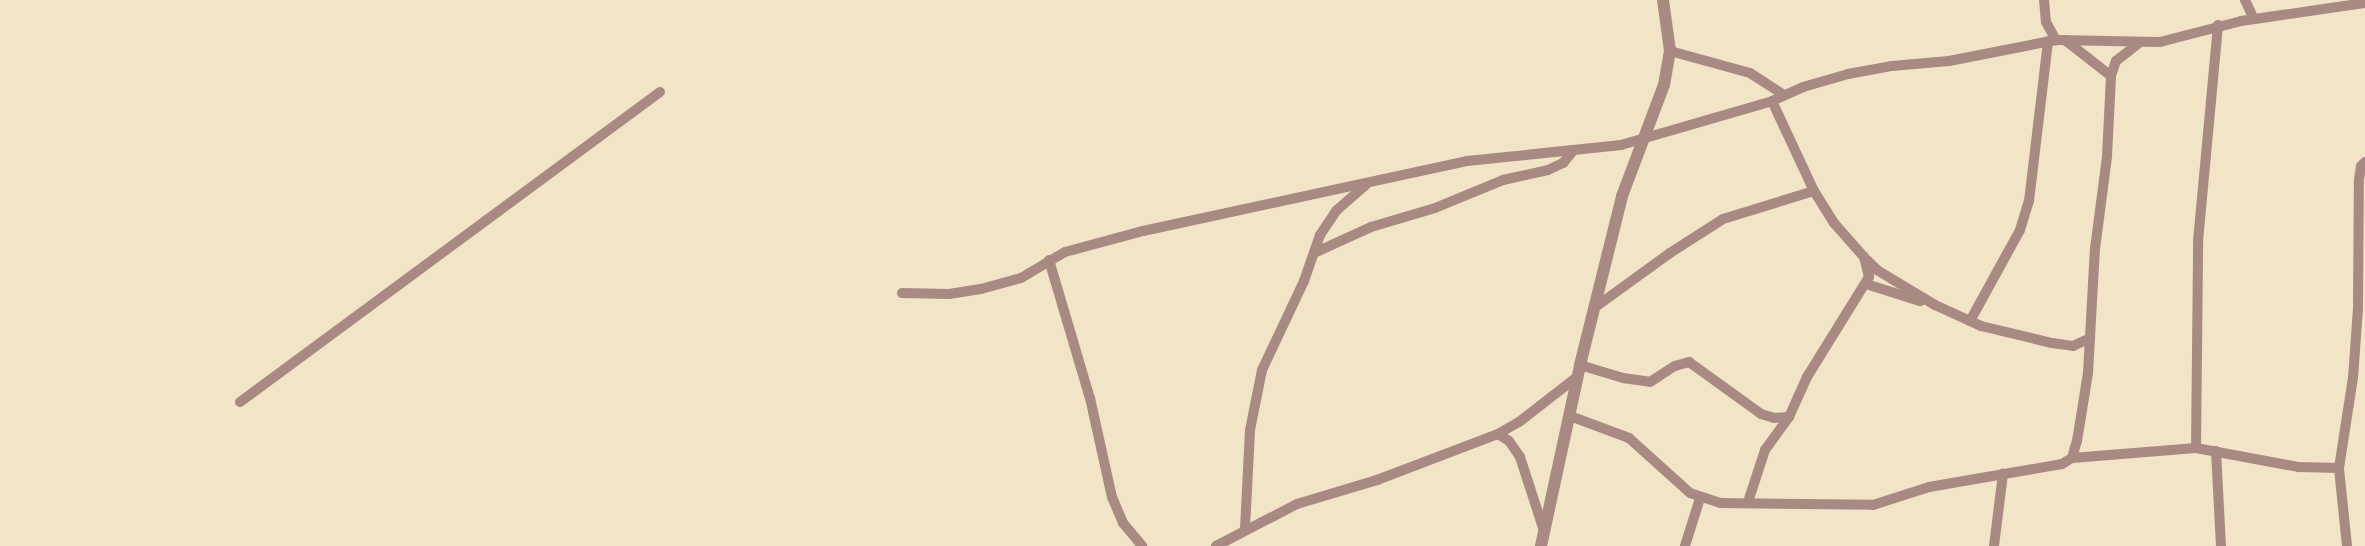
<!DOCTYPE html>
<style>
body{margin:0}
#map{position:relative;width:2365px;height:546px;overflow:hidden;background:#f1e4c7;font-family:Lato,sans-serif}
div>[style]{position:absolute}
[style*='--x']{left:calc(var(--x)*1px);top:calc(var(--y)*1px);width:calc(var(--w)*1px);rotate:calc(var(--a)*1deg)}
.minor>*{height:10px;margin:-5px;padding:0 5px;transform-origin:5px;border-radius:5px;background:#a98a82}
.tertiary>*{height:12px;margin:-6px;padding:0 6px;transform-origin:6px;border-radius:6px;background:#a98a82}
span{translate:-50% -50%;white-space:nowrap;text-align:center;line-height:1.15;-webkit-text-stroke:5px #fff;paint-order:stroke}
</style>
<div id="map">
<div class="minor">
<div style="--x:2044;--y:0;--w:22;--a:85"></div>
<div style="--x:2046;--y:22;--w:21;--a:61"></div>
<div style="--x:2245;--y:0;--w:21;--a:65"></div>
<div style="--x:2065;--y:40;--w:58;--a:38"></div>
<div style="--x:1670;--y:51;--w:83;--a:15.4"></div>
<div style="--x:1750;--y:73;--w:40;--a:32.9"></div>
<div style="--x:1314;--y:253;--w:63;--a:-24.5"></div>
<div style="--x:1371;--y:227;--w:67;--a:-16.5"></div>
<div style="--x:1435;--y:208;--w:74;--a:-22.4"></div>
<div style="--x:1503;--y:180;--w:46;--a:-12.5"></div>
<div style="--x:1548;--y:170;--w:17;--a:-25"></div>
<div style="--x:1563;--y:163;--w:16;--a:-50"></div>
<div style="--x:1049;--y:260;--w:144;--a:73.5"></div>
<div style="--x:1090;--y:398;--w:101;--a:77.5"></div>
<div style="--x:1112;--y:497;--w:28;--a:67"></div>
<div style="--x:1123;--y:523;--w:30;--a:50"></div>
<div style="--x:1867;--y:260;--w:14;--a:45"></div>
<div style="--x:1877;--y:270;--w:68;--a:31.1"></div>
<div style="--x:1935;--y:305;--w:51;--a:24.5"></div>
<div style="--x:1981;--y:326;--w:73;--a:13.5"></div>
<div style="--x:2052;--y:343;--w:21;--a:8"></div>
<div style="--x:2073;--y:346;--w:19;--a:-25"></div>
<div style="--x:1866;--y:284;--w:57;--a:17.5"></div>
<div style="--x:902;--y:293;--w:47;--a:1.2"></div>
<div style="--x:949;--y:294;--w:32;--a:-9"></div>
<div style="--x:981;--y:289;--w:41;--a:-15.4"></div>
<div style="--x:1021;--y:278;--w:51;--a:-30.6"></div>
<div style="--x:1065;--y:252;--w:81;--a:-15.1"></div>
<div style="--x:1143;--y:231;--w:331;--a:-12.2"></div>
<div style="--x:1467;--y:161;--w:155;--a:-5.9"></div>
<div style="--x:1621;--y:145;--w:157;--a:-16.2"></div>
<div style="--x:1772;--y:101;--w:34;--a:-24"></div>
<div style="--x:1803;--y:87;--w:47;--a:-16.1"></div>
<div style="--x:1848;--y:74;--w:45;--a:-10.3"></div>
<div style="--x:1892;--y:66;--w:57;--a:-5"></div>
<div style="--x:1949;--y:61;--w:109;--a:-11.1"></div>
<div style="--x:2056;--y:40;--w:104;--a:1.1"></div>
<div style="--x:2160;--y:42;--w:84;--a:-14.5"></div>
<div style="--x:2241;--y:21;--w:125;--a:-8.3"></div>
<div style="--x:1594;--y:308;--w:94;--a:-35.9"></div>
<div style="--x:1670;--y:253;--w:63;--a:-32.7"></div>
<div style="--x:1723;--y:219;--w:95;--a:-17.1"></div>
<div style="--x:1970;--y:321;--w:104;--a:-61.2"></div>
<div style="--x:2020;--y:230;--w:30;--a:-73"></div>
<div style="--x:2029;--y:201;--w:161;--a:-83.2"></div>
<div style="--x:1580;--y:365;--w:45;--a:16.8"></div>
<div style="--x:1623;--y:378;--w:27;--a:8"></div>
<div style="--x:1650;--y:382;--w:30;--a:-33"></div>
<div style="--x:1675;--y:366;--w:15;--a:-16"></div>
<div style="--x:1689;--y:362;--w:89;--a:35.8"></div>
<div style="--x:1761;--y:414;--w:14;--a:17"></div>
<div style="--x:1774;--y:418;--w:15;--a:-4"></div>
<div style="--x:240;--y:402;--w:522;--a:-36.43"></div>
<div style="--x:1570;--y:416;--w:63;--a:20.4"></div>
<div style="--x:1629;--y:438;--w:82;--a:42"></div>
<div style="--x:1690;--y:493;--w:32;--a:18"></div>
<div style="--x:1720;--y:503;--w:153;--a:0.7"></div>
<div style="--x:1873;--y:505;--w:59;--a:-17.8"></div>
<div style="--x:1929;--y:487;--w:135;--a:-9.8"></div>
<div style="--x:2062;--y:464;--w:12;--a:-31"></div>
<div style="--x:2072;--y:458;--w:18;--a:-74"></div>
<div style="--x:2077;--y:441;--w:69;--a:-80.8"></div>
<div style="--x:2088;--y:373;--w:124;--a:-86.8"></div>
<div style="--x:2095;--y:249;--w:94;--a:-82.6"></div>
<div style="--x:2107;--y:156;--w:80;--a:-87.1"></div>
<div style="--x:2111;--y:76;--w:16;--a:-72"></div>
<div style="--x:2116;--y:61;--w:29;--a:-38"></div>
<div style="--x:1498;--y:434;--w:13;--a:32"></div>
<div style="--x:1509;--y:441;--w:19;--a:55"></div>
<div style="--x:1520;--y:457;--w:78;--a:72"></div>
<div style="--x:2196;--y:448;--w:207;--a:-89.4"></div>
<div style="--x:2198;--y:241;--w:217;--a:-84.7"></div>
<div style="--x:2216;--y:451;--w:95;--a:87"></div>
<div style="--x:2072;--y:458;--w:124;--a:-4.6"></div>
<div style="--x:2196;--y:448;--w:105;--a:10.5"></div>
<div style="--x:2299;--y:467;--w:40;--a:1.4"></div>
<div style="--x:1748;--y:502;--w:55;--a:-71.9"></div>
<div style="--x:1765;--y:450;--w:41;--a:-54"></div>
<div style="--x:1789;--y:417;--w:44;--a:-65.8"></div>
<div style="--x:1807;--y:377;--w:118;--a:-58.2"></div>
<div style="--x:1869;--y:277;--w:21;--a:-104"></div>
<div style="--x:1864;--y:257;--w:45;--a:-131.4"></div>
<div style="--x:1834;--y:223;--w:38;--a:-122"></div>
<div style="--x:1814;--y:191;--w:99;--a:-115"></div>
<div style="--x:1245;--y:529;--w:99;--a:-87.1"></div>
<div style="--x:1250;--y:430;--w:61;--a:-78.7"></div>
<div style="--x:1262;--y:370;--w:98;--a:-64.7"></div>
<div style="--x:1304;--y:281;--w:49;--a:-70.8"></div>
<div style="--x:1320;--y:235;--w:30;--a:-56"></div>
<div style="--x:1337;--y:210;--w:38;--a:-41"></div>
<div style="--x:1216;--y:546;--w:91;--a:-27.4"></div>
<div style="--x:1297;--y:504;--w:84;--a:-16.7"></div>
<div style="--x:1377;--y:480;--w:129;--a:-20.8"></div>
<div style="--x:1498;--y:434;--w:24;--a:-30"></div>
<div style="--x:1519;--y:422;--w:73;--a:-37.8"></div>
<div style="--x:1685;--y:546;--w:50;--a:-72.6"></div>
<div style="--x:1994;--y:546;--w:73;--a:-82.9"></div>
<div style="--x:2347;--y:546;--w:78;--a:-95.9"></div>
<div style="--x:2339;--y:468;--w:91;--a:-81.2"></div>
<div style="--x:2353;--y:378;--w:69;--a:-85.9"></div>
<div style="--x:2358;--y:309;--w:129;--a:-89.6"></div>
<div style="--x:2359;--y:180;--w:14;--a:-82"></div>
<div style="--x:2361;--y:166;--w:6;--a:-45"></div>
</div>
<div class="tertiary">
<div style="--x:1541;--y:546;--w:185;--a:-77.8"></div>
<div style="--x:1580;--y:365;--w:174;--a:-76"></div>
<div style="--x:1622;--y:196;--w:119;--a:-69.3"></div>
<div style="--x:1664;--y:85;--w:35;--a:-80"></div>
<div style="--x:1670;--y:51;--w:51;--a:-97.8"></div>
</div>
</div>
